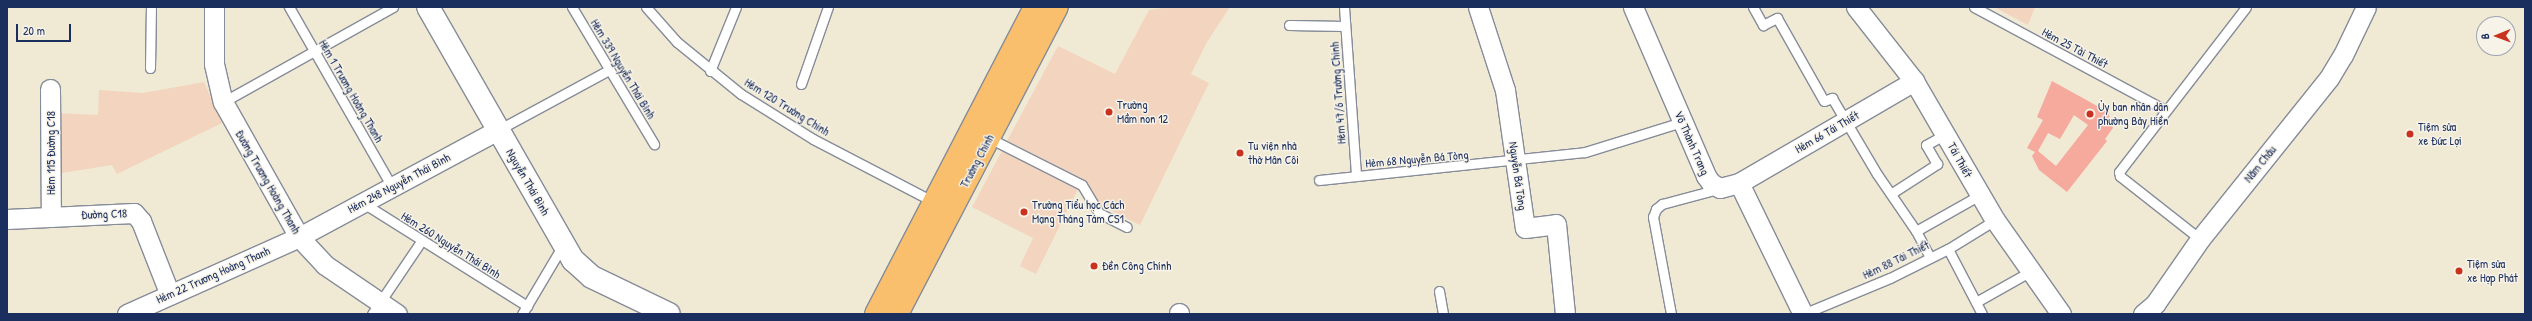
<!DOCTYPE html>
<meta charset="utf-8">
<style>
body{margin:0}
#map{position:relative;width:2532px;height:321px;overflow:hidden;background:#f0ead4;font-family:"Patrick Hand",sans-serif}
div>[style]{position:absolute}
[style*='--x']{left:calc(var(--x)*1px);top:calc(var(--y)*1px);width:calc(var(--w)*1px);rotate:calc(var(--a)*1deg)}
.built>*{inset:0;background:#f3d4bf}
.building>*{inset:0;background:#f6a99d}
.roads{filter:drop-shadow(1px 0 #868c99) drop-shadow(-1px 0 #868c99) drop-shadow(0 1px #868c99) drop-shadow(0 -1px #868c99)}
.service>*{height:9px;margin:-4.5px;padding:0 4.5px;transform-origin:4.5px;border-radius:4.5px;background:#fff}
.minor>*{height:19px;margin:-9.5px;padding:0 9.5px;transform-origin:9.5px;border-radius:9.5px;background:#fff}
.tertiary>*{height:22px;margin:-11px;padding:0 11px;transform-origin:11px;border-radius:11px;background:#fff}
.primary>*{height:22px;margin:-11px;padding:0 11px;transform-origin:11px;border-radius:11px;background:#f9bf6d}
.dots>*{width:11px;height:11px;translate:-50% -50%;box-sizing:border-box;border:2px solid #f7f3e8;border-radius:50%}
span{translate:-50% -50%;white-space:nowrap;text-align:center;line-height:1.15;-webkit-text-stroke:3px #f7f3e8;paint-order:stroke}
.street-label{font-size:12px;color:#1b2f5e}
.poi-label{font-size:12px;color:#1b2f5e}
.left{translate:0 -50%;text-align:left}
.frame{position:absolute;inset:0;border:8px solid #1b2f5e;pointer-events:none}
.north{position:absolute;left:2476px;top:16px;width:40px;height:40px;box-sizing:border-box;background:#f7f3e8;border:1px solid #9fa5b1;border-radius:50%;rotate:269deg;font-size:11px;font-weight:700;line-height:16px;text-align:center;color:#1b2f5e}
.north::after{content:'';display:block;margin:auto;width:14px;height:18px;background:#c8321e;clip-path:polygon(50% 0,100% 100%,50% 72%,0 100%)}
.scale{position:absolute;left:16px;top:24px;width:55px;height:18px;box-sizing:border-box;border:2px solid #1b2f5e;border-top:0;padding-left:5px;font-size:12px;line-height:14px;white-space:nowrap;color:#1b2f5e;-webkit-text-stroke:3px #f7f3e8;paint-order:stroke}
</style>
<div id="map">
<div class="built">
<div style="clip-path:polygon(1170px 7px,1230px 7px,1207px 42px,1191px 74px,1209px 83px,1140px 225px,1102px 206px,1083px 179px,1007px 141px,1058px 46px,1115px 74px,1149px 10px)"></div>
<div style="clip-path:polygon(1994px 7px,2035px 7px,2028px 25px)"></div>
<div style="clip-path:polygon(204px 82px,222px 123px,117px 174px,112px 165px,56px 174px,55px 113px,98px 115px,99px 90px,143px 93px)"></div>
<div style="clip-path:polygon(1002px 151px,1078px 189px,1036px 274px,1020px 266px,1033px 238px,972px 207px)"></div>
</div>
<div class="building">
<div style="clip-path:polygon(evenodd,2052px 81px,2108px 112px,2113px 128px,2105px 139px,2107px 141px,2067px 192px,2039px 170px,2032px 156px,2035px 152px,2027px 148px,2043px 120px,2037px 117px,2052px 81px,2074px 115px,2088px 125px,2056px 166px,2038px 151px,2048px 133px,2060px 139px,2074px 115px)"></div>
</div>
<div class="roads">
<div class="service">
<div style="--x:289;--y:7;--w:207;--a:60.2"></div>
<div style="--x:572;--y:7;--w:160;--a:59.1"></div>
<div style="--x:646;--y:7;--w:47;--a:48.5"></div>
<div style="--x:677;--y:42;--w:82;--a:39.1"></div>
<div style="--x:741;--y:94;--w:85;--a:32"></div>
<div style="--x:813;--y:139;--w:136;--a:27.5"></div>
<div style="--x:1344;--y:7;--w:169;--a:85.9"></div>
<div style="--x:1753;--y:7;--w:21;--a:61"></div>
<div style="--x:1763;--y:25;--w:16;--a:-27"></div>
<div style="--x:1777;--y:18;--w:95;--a:60.5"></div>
<div style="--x:1824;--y:101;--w:9;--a:-21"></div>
<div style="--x:1832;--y:98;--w:88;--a:59.4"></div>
<div style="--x:1877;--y:174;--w:69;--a:55.6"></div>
<div style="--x:1916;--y:231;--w:30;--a:62"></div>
<div style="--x:1974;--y:7;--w:217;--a:28.3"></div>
<div style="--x:1289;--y:25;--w:56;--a:1"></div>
<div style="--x:150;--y:68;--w:61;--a:-89.1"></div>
<div style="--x:710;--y:71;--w:69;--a:-67.9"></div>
<div style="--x:801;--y:84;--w:82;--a:-70.7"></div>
<div style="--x:223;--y:102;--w:195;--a:-29.2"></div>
<div style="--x:498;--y:130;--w:126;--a:-28.4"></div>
<div style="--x:989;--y:138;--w:104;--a:26.8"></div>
<div style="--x:1082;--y:185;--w:33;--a:59"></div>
<div style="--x:1099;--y:213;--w:31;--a:27"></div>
<div style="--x:1319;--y:180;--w:267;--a:-6"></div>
<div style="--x:1585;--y:152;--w:102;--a:-17.2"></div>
<div style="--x:1892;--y:193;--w:54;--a:-32.8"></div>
<div style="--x:1937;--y:164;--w:22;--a:-120"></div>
<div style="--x:1926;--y:145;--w:23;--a:-29"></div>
<div style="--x:363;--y:203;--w:194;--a:32.1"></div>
<div style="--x:1916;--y:231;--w:73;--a:-29.4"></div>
<div style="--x:2200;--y:239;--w:102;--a:-141.8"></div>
<div style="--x:2120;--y:176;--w:4;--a:-104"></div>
<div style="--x:2119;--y:172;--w:208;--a:-52.4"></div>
<div style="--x:1948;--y:249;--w:73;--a:62.4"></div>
<div style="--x:1439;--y:291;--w:23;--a:80"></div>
<div style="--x:1976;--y:302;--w:63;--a:-29.4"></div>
<div style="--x:372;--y:314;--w:89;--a:-56"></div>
<div style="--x:522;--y:314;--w:80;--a:-59.3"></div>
<div style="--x:1671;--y:314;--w:99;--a:-100.5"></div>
<div style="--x:1653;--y:217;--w:9;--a:-69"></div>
<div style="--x:1656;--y:209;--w:8;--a:-40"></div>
<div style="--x:1662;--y:204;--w:58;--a:-15"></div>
<div style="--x:1803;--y:314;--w:94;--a:-22.5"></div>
<div style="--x:1890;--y:278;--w:65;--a:-26.6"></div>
<div style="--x:1948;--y:249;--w:55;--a:-31.7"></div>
</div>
<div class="minor">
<div style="--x:214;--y:7;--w:57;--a:90"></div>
<div style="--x:214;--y:64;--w:39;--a:77"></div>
<div style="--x:223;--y:102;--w:155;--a:60.6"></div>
<div style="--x:299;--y:237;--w:38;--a:47"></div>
<div style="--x:325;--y:265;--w:87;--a:34.2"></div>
<div style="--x:1478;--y:7;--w:87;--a:72"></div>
<div style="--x:1505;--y:90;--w:139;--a:81.8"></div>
<div style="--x:1525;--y:228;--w:31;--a:-7"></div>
<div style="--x:1556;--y:224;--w:90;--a:84.3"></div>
<div style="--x:1633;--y:7;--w:184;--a:66.6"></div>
<div style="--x:1706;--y:176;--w:9;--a:54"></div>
<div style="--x:1711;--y:183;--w:10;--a:29"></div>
<div style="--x:1720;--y:188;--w:20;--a:-15"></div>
<div style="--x:1739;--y:183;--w:146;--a:64"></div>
<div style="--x:1856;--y:7;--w:94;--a:51.9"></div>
<div style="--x:1914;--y:81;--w:161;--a:59.8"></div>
<div style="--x:1995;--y:220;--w:115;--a:54.9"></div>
<div style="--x:50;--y:89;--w:128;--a:89.6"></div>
<div style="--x:1739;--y:183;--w:203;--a:-30.2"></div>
<div style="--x:7;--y:219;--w:127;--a:-2.7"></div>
<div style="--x:134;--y:213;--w:11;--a:49"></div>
<div style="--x:141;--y:221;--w:79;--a:68.6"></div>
<div style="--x:127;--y:314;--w:188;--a:-24.1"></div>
<div style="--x:299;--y:237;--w:226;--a:-28.3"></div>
<div style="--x:1179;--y:314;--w:1;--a:-90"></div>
<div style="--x:2143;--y:314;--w:16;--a:-40"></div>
<div style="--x:2155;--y:304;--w:79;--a:-55.3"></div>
<div style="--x:2200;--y:239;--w:206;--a:-51.3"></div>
<div style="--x:2329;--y:78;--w:27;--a:-59"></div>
<div style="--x:2343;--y:55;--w:53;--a:-64.4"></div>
</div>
<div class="tertiary">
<div style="--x:428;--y:7;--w:292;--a:60.2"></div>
<div style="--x:573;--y:260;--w:25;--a:42"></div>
<div style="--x:592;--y:277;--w:85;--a:25.7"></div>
</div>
<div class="primary">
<div style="--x:876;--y:314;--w:346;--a:-62.6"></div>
<div style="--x:897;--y:314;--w:346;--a:-62.5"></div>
</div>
</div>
<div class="dots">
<div style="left:1109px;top:112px;background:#c8321e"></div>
<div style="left:2090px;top:114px;background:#c8321e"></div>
<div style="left:2410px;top:134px;background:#c8321e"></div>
<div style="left:1240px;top:153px;background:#c8321e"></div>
<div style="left:1024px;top:212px;background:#c8321e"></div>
<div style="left:1094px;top:266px;background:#c8321e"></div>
<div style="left:2459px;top:271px;background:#c8321e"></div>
</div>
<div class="street-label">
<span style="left:2075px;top:48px;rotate:28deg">Hẻm 25 Tài Thiết</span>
<span style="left:623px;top:69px;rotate:59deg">Hẻm 339 Nguyễn Thái Bình</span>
<span style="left:351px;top:91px;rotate:60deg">Hẻm 1 Trương Hoàng Thanh</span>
<span style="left:1338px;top:93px;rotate:-94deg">Hẻm 47/6 Trường Chinh</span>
<span style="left:787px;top:107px;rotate:32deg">Hẻm 120 Trường Chinh</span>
<span style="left:1827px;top:132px;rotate:-30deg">Hẻm 66 Tái Thiết</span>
<span style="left:1692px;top:143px;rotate:66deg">Võ Thành Trang</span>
<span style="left:51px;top:153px;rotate:-90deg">Hẻm 115 Đường C18</span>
<span style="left:1417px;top:159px;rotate:-5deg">Hẻm 68 Nguyễn Bá Tòng</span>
<span style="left:1960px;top:160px;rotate:61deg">Tái Thiết</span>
<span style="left:977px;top:161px;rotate:-62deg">Trường Chinh</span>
<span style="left:2260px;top:164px;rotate:-51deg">Năm Châu</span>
<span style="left:1518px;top:176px;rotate:82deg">Nguyễn Bá Tòng</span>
<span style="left:268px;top:182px;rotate:60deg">Đường Trương Hoàng Thanh</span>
<span style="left:528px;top:182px;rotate:60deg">Nguyễn Thái Bình</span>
<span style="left:399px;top:183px;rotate:-28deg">Hẻm 248 Nguyễn Thái Bình</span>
<span style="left:104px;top:214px;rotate:-2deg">Đường C18</span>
<span style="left:451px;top:245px;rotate:32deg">Hẻm 260 Nguyễn Thái Bình</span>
<span style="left:1896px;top:260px;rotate:-26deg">Hẻm 88 Tái Thiết</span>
<span style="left:213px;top:275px;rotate:-24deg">Hẻm 22 Trương Hoàng Thanh</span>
</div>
<div class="poi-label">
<span class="left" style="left:1117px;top:112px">Trường<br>Mầm non 12</span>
<span class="left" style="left:2098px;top:114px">Ủy ban nhân dân<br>phường Bảy Hiền</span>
<span class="left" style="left:2418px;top:134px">Tiệm sửa<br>xe Đức Lợi</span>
<span class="left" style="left:1248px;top:153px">Tu viện nhà<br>thờ Mân Côi</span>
<span class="left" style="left:1032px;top:212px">Trường Tiểu học Cách<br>Mạng Tháng Tám CS1</span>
<span class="left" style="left:2467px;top:271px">Tiệm sửa<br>xe Hợp Phát</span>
<span class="left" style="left:1102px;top:266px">Đền Công Chính</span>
</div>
<div class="frame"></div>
<div class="north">B</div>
<div class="scale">20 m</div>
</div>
